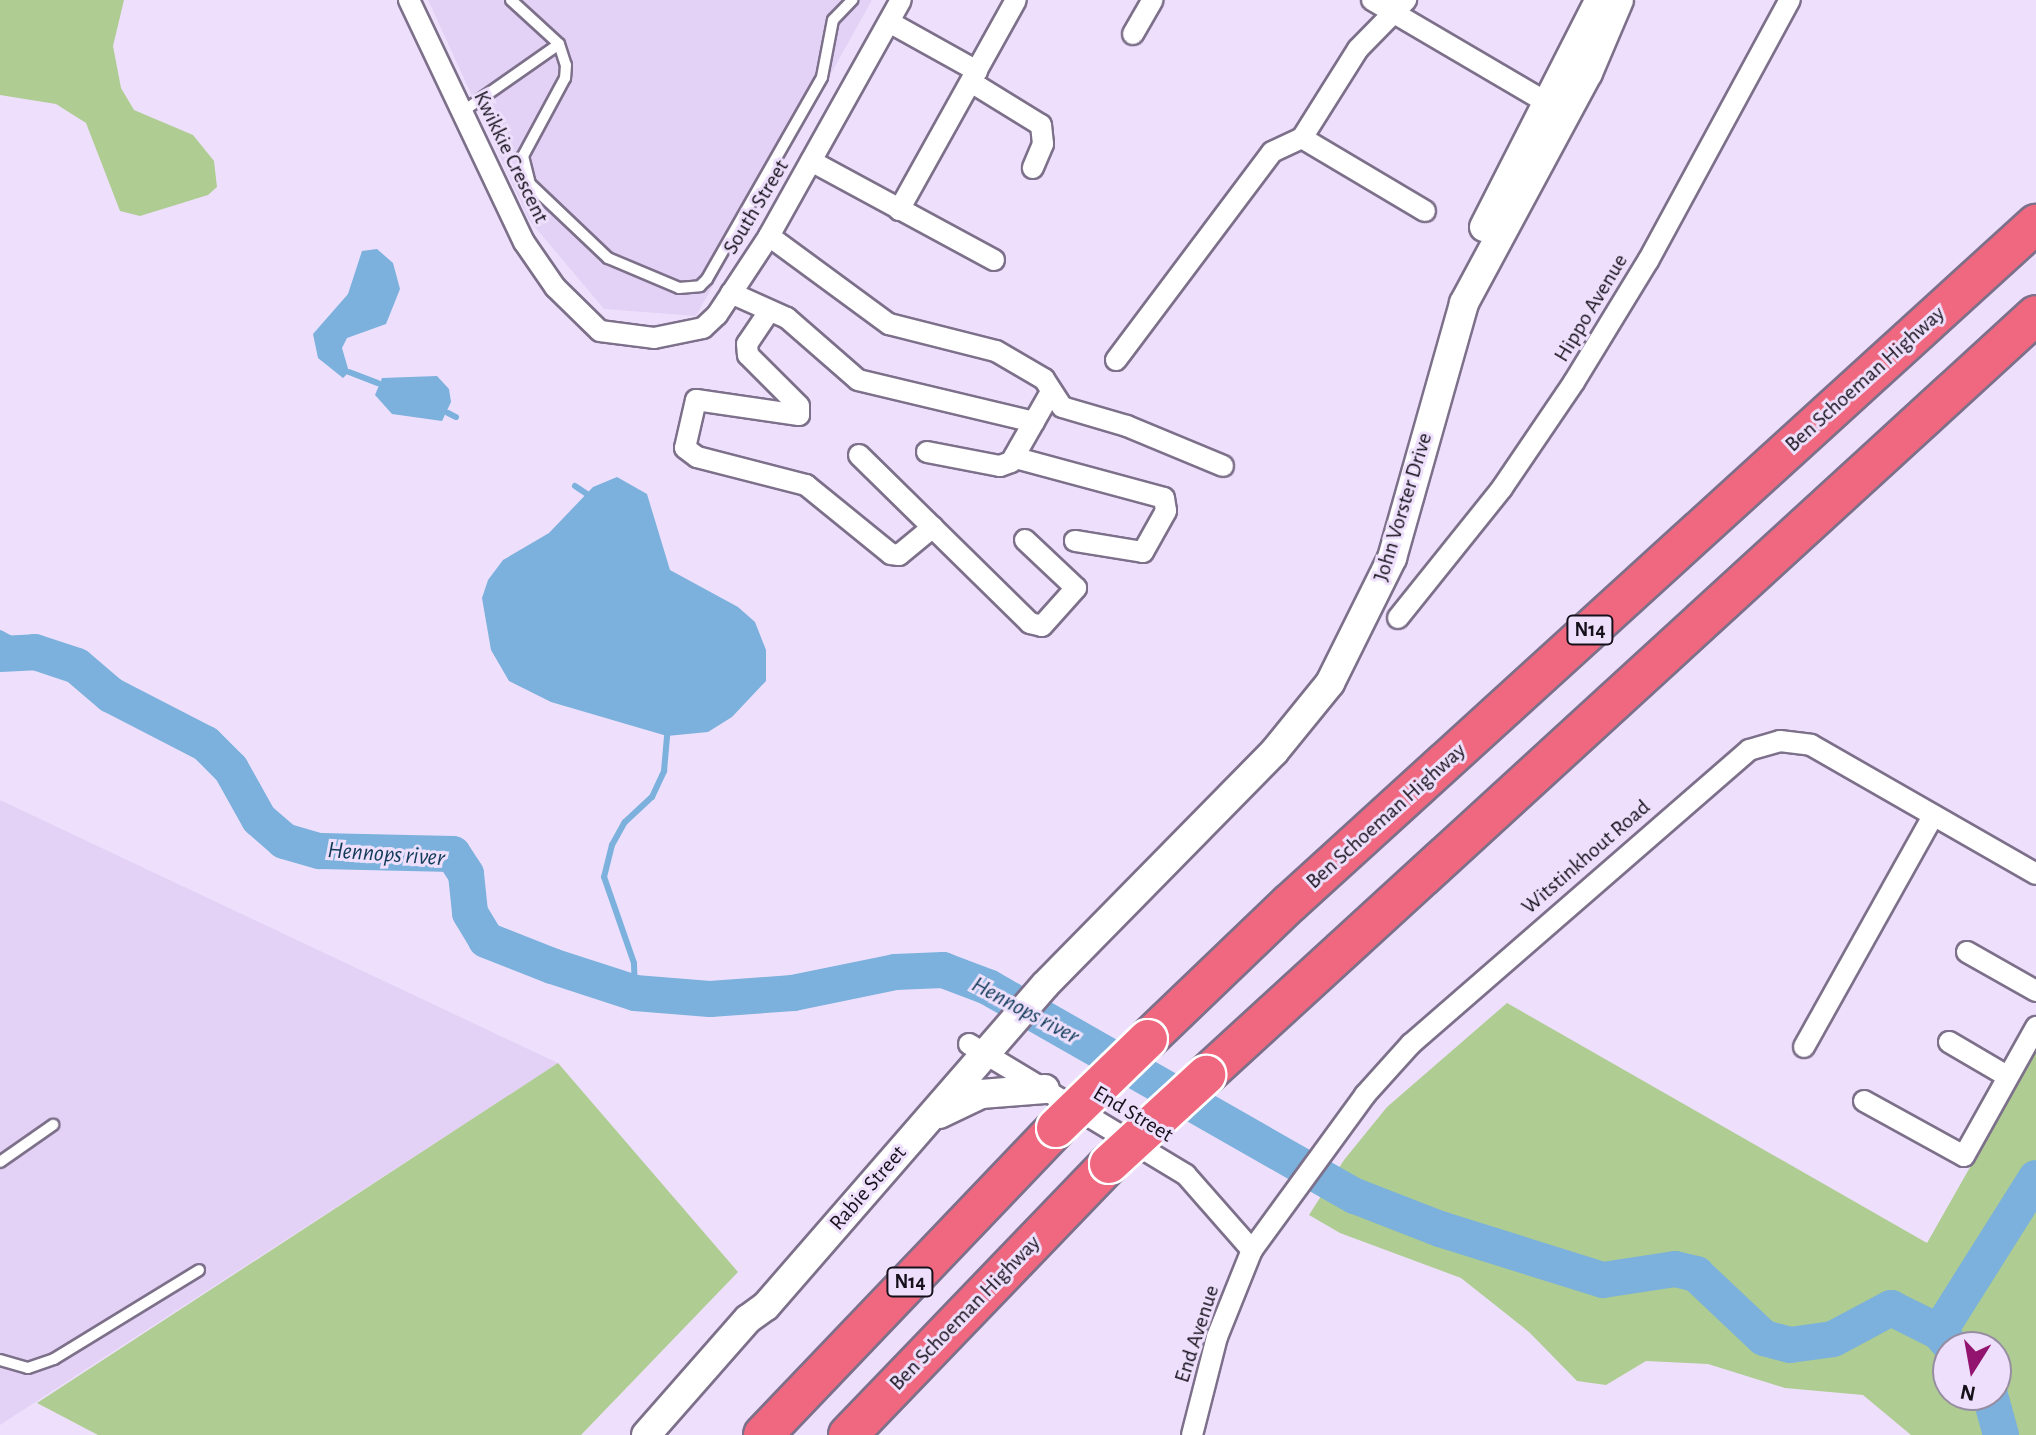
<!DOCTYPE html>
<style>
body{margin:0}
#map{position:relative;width:2036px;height:1435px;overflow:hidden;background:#eee0fd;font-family:"Alegreya Sans",sans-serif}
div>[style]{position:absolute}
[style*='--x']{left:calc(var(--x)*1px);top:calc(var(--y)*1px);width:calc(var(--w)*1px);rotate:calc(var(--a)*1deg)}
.built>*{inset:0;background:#e3d2f5}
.green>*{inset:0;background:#afcc92}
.water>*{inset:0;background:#7bb1dc}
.stream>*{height:6px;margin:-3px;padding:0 3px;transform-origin:3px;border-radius:3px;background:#7bb1dc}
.river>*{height:36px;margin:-18px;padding:0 18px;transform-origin:18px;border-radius:18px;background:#7bb1dc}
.roads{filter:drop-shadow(2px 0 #7d708a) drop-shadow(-2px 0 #7d708a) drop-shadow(0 2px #7d708a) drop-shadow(0 -2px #7d708a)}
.service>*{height:10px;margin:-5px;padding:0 5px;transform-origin:5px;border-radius:5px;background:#fff}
.minor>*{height:20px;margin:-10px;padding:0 10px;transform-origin:10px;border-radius:10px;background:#fff}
.secondary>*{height:28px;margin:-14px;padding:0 14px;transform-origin:14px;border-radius:14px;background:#fff}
.motorway>*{height:38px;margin:-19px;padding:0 19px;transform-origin:19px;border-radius:19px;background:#f0687f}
.bridges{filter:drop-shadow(2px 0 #fff) drop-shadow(-2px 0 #fff) drop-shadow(0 2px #fff) drop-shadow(0 -2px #fff)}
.motorway-bridge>*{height:38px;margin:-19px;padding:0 19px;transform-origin:19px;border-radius:19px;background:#f0687f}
span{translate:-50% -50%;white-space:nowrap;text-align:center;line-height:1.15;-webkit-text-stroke:6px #eee0fd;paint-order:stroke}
.shield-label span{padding:2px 6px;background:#eee0fd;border:2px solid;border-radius:6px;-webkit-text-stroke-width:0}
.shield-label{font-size:20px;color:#15101a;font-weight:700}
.street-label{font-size:22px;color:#15101a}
.water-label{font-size:24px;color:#123b59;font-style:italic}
.north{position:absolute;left:1932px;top:1331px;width:80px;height:80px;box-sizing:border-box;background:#eee0fd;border:2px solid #978da2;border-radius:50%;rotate:191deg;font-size:22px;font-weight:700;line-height:32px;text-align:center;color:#15101a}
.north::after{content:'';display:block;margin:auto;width:28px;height:36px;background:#93146f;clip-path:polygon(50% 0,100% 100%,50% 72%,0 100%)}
</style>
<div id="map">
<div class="built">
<div style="clip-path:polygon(428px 0,872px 0,696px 316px,604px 309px,529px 220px)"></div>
<div style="clip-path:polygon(0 800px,558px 1063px,0 1425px)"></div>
</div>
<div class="green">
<div style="clip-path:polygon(0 0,124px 0,113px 46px,121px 88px,134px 110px,193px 135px,214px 161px,217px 187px,208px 195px,140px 216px,120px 211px,86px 123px,56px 104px,0 95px)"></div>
<div style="clip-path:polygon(evenodd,1507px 1003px,1927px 1243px,2036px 1051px,2036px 1435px,1911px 1435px,1863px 1395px,1785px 1388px,1708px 1364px,1646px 1361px,1606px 1385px,1577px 1381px,1529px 1332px,1461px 1278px,1340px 1233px,1309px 1215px,1344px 1160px,1387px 1107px,1507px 1003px,1948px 1347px,1996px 1347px,1996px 1395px,1948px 1395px,1948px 1347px)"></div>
<div style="clip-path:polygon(558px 1063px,738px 1272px,581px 1435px,98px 1435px,37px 1403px)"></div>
</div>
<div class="water">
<div style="clip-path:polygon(377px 249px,393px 263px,400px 289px,386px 324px,347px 338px,342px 348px,349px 372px,343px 378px,318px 358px,313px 334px,348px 294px,362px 251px)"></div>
<div style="clip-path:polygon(437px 376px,449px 389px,451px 402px,442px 421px,392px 414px,375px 395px,382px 378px)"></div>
<div style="clip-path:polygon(617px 477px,647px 494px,670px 570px,738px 607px,755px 622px,766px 650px,766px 681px,732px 717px,708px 732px,667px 736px,551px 702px,509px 681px,491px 650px,482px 598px,488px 580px,503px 560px,549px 533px,593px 487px)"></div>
</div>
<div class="stream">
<div style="--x:349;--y:372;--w:31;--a:21"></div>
<div style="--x:448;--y:413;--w:9;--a:27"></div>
<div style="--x:575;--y:486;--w:14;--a:34"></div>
<div style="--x:0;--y:633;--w:40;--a:28"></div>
<div style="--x:635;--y:993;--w:30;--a:-92"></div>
<div style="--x:634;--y:963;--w:91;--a:-109.2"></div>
<div style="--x:604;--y:877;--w:33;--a:-76"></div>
<div style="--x:612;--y:845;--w:26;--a:-61"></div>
<div style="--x:625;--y:822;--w:37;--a:-43"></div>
<div style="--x:652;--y:797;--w:29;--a:-65"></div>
<div style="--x:664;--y:771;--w:35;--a:-85"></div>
</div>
<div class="river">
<div style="--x:0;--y:654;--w:35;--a:-3"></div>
<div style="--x:35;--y:652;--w:44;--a:18.4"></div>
<div style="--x:77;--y:666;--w:45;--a:40.5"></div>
<div style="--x:111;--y:695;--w:107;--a:27.3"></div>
<div style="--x:206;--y:744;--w:35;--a:45"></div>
<div style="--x:231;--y:769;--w:57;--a:60.8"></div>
<div style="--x:259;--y:819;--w:33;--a:41"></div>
<div style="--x:284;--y:841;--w:37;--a:16"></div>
<div style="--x:320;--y:851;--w:133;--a:1.3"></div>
<div style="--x:453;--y:854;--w:24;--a:57"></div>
<div style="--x:466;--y:874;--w:39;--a:84"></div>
<div style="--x:470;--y:913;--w:31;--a:59"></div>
<div style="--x:486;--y:940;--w:71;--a:21.5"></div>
<div style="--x:552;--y:966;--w:87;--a:18"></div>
<div style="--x:635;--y:993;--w:75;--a:4.6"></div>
<div style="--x:710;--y:999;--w:83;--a:-4.1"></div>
<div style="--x:793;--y:993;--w:104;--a:-11.6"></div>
<div style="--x:895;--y:972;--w:48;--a:-2.4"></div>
<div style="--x:943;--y:970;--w:48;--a:20.7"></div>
<div style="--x:988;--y:987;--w:422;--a:29.7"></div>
<div style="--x:1355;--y:1196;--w:91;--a:21.2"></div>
<div style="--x:1440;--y:1229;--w:171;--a:17.4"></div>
<div style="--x:1603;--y:1280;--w:73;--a:-8.7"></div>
<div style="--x:1675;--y:1269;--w:22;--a:13"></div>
<div style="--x:1696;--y:1274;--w:93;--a:43.3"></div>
<div style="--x:1764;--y:1338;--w:27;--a:15"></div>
<div style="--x:1790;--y:1345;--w:43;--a:-7.9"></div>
<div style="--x:1833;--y:1339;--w:66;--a:-28.1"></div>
<div style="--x:1891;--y:1308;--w:54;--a:26.6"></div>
<div style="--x:1939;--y:1332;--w:20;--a:49"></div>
<div style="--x:1939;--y:1332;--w:182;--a:-57.8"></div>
<div style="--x:1990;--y:1395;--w:41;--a:74.6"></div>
</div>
<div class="roads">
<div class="service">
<div style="--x:511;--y:0;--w:65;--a:42.5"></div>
<div style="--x:559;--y:44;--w:22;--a:72"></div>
<div style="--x:566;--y:65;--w:13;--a:94"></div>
<div style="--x:565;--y:78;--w:89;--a:118.3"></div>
<div style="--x:523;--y:156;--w:29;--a:76"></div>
<div style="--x:530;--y:184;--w:108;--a:43.5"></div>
<div style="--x:608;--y:258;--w:77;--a:22.9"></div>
<div style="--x:679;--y:288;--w:21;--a:-5"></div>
<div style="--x:700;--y:286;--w:10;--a:-45"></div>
<div style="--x:707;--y:279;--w:232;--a:-60.3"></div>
<div style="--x:822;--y:77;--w:58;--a:-79.1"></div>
<div style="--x:833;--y:20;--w:28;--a:-46"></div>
<div style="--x:462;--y:112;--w:118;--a:-35"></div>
<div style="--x:0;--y:1162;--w:65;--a:-34.9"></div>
<div style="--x:0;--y:1360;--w:29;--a:16"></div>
<div style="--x:28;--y:1368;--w:28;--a:-19"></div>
<div style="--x:54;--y:1359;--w:170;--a:-31.5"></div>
</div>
<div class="minor">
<div style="--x:409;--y:0;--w:268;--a:64.6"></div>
<div style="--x:524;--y:242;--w:55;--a:55.4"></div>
<div style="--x:555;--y:287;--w:63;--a:44.4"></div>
<div style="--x:600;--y:331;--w:54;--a:7.4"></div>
<div style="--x:654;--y:338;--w:50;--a:-11.5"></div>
<div style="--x:703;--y:328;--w:19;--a:-43"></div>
<div style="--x:717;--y:315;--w:95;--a:-56.6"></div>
<div style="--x:769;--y:236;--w:270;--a:-60.8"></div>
<div style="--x:1372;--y:0;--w:216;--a:30.4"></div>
<div style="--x:889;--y:22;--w:101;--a:29.1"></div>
<div style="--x:1133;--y:34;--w:39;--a:-60"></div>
<div style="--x:971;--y:82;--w:82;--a:31.6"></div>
<div style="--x:1041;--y:125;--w:19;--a:84"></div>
<div style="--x:1043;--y:144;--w:26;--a:113"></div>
<div style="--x:1302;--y:138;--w:143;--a:30.7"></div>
<div style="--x:811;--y:161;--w:208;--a:28.4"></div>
<div style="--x:899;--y:210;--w:240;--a:-60.9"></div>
<div style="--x:769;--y:236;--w:149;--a:36.3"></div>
<div style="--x:889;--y:324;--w:110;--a:14.2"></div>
<div style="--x:996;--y:351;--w:56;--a:30.3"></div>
<div style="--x:1044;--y:379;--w:33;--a:57"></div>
<div style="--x:1062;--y:407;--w:68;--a:16.3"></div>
<div style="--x:1127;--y:426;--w:104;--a:22.6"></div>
<div style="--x:731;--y:293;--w:61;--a:24.1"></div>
<div style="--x:787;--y:318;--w:94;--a:41.1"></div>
<div style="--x:858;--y:380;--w:181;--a:13.4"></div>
<div style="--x:768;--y:313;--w:37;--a:124"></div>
<div style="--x:747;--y:344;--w:11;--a:85"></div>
<div style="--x:748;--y:355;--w:72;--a:45"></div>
<div style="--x:799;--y:406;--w:9;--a:90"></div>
<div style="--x:799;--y:415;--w:104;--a:-171.7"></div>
<div style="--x:696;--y:400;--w:49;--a:102.9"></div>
<div style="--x:685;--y:448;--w:15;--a:37"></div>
<div style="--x:697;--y:457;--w:113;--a:14.4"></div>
<div style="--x:806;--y:485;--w:109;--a:39.1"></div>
<div style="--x:891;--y:554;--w:8;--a:7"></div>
<div style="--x:899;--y:555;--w:44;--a:-39.5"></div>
<div style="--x:1116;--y:360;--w:260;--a:-53.1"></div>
<div style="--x:1272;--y:152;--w:33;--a:-25"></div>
<div style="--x:1302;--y:138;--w:105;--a:-57.8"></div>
<div style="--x:1358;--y:49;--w:69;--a:-45.6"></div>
<div style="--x:927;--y:452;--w:74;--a:10.9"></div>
<div style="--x:1000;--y:466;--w:12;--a:-20"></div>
<div style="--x:1011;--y:462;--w:81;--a:-60.3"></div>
<div style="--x:859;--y:455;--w:240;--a:44.5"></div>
<div style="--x:1030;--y:623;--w:12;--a:14"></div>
<div style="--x:1042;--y:626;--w:51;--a:-48.2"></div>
<div style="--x:1076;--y:588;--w:70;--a:-136.7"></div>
<div style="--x:1016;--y:458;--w:153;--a:15.1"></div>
<div style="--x:1164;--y:498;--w:13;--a:81"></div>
<div style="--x:1166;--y:511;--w:47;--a:119.3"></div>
<div style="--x:1143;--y:552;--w:69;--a:-170.8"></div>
<div style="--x:1398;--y:618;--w:166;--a:-51.3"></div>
<div style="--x:1502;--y:488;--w:128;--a:-55.8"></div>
<div style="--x:1574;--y:382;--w:142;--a:-58.6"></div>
<div style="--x:1648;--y:261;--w:297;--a:-61.5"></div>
<div style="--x:1967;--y:952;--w:79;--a:29.5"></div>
<div style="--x:1949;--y:1042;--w:67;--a:30.4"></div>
<div style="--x:969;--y:1044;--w:253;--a:31.1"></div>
<div style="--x:1186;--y:1175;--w:100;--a:48.7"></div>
<div style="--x:1804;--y:1047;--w:265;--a:-60.8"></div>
<div style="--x:1864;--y:1101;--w:114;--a:28.8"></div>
<div style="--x:1964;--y:1156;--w:148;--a:-60.8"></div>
<div style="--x:1192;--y:1435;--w:101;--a:-75.7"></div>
<div style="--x:1217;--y:1337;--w:94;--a:-68.1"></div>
<div style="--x:1252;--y:1250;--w:192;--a:-53.9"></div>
<div style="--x:1365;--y:1095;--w:69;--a:-48"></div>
<div style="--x:1411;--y:1044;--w:448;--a:-41"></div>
<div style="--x:1749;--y:750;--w:32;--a:-16"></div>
<div style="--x:1780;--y:741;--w:31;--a:7"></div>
<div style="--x:1811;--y:745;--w:259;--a:29.8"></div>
</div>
<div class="secondary">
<div style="--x:1484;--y:227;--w:254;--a:-63"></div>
<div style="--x:939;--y:1114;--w:47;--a:-25.5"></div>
<div style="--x:981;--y:1094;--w:64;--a:-4.5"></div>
<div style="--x:646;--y:1435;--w:154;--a:-48.7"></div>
<div style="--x:748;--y:1319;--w:22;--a:-36"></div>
<div style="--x:766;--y:1306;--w:425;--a:-49"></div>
<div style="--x:1045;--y:985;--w:327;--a:-45.5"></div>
<div style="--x:1274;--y:752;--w:89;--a:-50.9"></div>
<div style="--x:1330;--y:683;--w:140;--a:-63.6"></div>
<div style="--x:1392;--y:558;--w:265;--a:-74.2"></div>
<div style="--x:1464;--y:303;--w:261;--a:-61.7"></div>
<div style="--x:1588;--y:73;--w:79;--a:-67"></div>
</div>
<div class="motorway">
<div style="--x:1148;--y:1039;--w:197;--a:-43.8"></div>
<div style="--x:1290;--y:903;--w:1009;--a:-42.31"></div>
<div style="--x:1206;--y:1075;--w:1125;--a:-42.48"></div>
<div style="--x:763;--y:1435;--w:424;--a:-46.3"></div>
<div style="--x:848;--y:1435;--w:376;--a:-46.1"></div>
</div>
</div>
<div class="bridges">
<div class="motorway-bridge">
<div style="--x:1056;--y:1128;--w:128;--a:-44.1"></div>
<div style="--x:1109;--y:1164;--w:132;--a:-42.5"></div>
</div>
</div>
<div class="shield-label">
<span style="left:1590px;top:630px">N14</span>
<span style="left:910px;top:1282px">N14</span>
</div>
<div class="street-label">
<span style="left:511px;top:157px;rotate:64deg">Kwikkie Crescent</span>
<span style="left:756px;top:207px;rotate:-59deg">South Street</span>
<span style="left:1591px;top:308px;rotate:-59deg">Hippo Avenue</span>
<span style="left:1865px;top:379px;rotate:-42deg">Ben Schoeman Highway</span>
<span style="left:1403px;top:507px;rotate:-73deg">John Vorster Drive</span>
<span style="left:1386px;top:816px;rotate:-42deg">Ben Schoeman Highway</span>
<span style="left:1586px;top:857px;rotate:-41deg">Witstinkhout Road</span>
<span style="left:1133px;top:1114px;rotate:31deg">End Street</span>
<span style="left:868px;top:1188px;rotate:-49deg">Rabie Street</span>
<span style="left:965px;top:1313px;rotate:-46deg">Ben Schoeman Highway</span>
<span style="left:1197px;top:1334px;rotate:-72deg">End Avenue</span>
</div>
<div class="water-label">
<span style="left:386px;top:855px;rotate:4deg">Hennops river</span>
<span style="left:1025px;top:1011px;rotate:28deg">Hennops river</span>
</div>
<div class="north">N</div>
</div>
